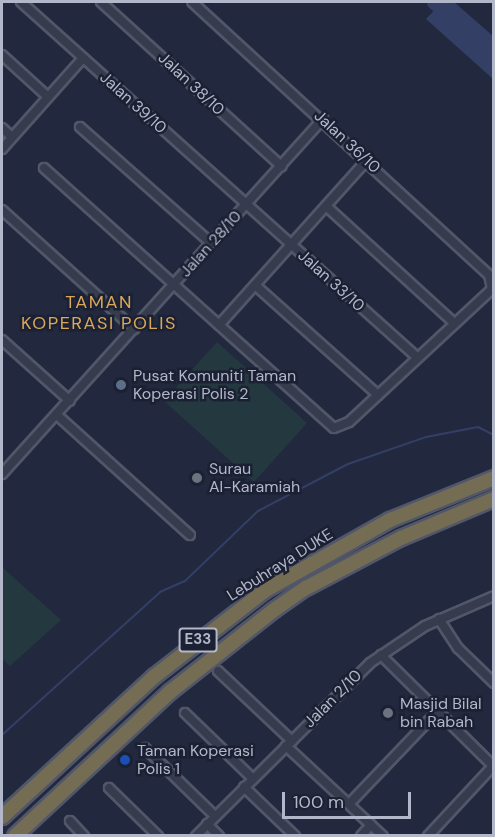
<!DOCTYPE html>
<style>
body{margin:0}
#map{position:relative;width:495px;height:837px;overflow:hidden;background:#22293e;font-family:"DM Sans",sans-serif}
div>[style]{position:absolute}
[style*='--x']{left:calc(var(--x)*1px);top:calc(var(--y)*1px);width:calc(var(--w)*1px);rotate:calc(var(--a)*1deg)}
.green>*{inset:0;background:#24383f}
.water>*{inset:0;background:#333f65}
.stream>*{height:2px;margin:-1px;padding:0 1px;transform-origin:1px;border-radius:1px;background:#333f65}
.river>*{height:15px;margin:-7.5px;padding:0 7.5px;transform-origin:7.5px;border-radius:7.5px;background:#333f65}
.roads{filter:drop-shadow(2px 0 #515769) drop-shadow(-2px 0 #515769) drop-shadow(0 2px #515769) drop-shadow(0 -2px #515769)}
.street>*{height:8px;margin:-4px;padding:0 4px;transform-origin:4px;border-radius:4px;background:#363c4e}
.highway>*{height:14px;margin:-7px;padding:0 7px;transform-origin:7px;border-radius:7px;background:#756d53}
.dots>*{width:16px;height:16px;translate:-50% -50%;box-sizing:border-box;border:3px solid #1b2133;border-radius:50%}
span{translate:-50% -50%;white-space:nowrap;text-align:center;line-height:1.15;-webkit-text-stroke:5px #1b2133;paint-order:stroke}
.shield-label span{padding:2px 4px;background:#1b2133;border:2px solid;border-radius:4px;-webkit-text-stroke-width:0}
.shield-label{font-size:15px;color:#b2b7ca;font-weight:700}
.street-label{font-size:16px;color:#b2b7ca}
.poi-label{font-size:16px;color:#b2b7ca}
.left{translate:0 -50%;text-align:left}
.neighbourhood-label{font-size:18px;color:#dba85b;letter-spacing:1.5px}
.frame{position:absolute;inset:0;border:3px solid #b2b7ca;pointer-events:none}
.scale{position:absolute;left:282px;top:792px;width:129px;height:27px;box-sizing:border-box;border:3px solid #b2b7ca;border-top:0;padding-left:8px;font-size:18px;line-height:21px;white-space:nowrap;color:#b2b7ca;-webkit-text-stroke:4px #1b2133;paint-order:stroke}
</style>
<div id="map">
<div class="green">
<div style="clip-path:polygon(217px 342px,307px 423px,254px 482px,164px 401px)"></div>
<div style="clip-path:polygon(2px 567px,61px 620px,10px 666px,2px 659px)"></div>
</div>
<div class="water">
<div style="clip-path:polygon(442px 2px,454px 2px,493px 36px,493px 79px,426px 19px)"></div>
</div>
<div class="stream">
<div style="--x:2;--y:735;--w:213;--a:-42.1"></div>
<div style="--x:160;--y:592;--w:27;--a:-24"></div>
<div style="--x:185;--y:581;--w:101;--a:-43.8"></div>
<div style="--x:258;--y:511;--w:102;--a:-27.6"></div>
<div style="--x:348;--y:464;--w:83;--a:-19.1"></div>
<div style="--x:426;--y:437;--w:53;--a:-10.9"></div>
<div style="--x:478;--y:427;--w:18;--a:27"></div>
</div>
<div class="river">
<div style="--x:434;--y:2;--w:26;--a:39"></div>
</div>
<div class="roads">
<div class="street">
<div style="--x:21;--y:2;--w:532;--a:41.88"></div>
<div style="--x:101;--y:2;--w:244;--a:42.3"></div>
<div style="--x:2;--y:55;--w:62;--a:42.4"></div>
<div style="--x:80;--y:127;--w:175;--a:41.5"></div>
<div style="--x:2;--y:128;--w:13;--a:42"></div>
<div style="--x:2;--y:149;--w:122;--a:-48.3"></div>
<div style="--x:44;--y:168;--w:389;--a:41.9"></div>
<div style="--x:334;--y:428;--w:16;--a:-22"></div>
<div style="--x:349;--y:422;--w:195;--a:-42.9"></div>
<div style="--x:492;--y:289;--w:14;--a:-102"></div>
<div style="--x:489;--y:275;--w:403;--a:-137.4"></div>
<div style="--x:326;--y:206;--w:173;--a:42.4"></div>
<div style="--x:2;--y:210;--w:178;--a:42"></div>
<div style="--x:255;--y:285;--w:165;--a:41.8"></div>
<div style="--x:219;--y:325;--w:222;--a:-48.1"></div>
<div style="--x:2;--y:340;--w:91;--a:41.9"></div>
<div style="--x:57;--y:415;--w:179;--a:42.1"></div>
<div style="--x:2;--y:474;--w:479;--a:-47.9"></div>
<div style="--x:439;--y:619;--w:35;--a:57"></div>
<div style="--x:458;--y:648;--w:50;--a:44.2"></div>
<div style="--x:381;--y:655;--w:159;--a:44.7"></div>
<div style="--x:218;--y:671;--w:102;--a:43.4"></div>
<div style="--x:185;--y:713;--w:93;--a:44.1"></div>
<div style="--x:286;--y:746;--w:132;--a:42.9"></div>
<div style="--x:145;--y:748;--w:98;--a:44.2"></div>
<div style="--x:244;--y:787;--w:71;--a:43.9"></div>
<div style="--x:109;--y:788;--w:69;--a:44.4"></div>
<div style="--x:349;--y:804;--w:127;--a:-46.3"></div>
<div style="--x:70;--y:821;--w:21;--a:47"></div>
<div style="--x:207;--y:824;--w:17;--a:45"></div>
<div style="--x:196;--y:836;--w:245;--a:-44.8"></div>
<div style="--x:370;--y:663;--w:66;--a:-33.9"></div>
<div style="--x:425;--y:626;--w:75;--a:-23.5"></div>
<div style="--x:361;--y:836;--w:15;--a:-48"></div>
<div style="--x:428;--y:836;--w:96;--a:-47.1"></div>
</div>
<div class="highway">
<div style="--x:2;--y:817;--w:208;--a:-42.7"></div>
<div style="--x:155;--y:676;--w:138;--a:-37.9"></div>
<div style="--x:264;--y:591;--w:145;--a:-29.4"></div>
<div style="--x:390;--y:520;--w:112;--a:-22"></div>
<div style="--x:15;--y:836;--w:212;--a:-42.9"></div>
<div style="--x:170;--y:692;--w:132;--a:-38.3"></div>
<div style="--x:274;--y:610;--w:39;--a:-35"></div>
<div style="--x:306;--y:588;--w:107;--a:-27.8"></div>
<div style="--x:401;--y:538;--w:101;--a:-22.8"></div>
</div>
</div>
<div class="dots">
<div style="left:121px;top:385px;background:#5c6f8a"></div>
<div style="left:197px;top:478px;background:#6b7280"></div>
<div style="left:388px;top:713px;background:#6b7280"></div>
<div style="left:125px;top:760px;background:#1a4fb4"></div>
</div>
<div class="shield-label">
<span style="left:198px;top:640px">E33</span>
</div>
<div class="street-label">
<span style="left:191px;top:84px;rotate:43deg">Jalan 38/10</span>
<span style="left:133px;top:103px;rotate:42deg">Jalan 39/10</span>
<span style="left:347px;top:142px;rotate:43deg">Jalan 36/10</span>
<span style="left:211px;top:244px;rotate:-48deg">Jalan 28/10</span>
<span style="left:331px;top:281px;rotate:42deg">Jalan 33/10</span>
<span style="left:280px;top:565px;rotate:-32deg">Lebuhraya DUKE</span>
<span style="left:333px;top:699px;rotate:-45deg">Jalan 2/10</span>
</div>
<div class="poi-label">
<span class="left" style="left:133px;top:385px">Pusat Komuniti Taman<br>Koperasi Polis 2</span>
<span class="left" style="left:209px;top:478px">Surau<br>Al-Karamiah</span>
<span class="left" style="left:400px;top:713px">Masjid Bilal<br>bin Rabah</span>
<span class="left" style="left:137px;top:760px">Taman Koperasi<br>Polis 1</span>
</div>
<div class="neighbourhood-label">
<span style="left:99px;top:313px">TAMAN<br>KOPERASI POLIS</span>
</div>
<div class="frame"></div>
<div class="scale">100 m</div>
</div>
